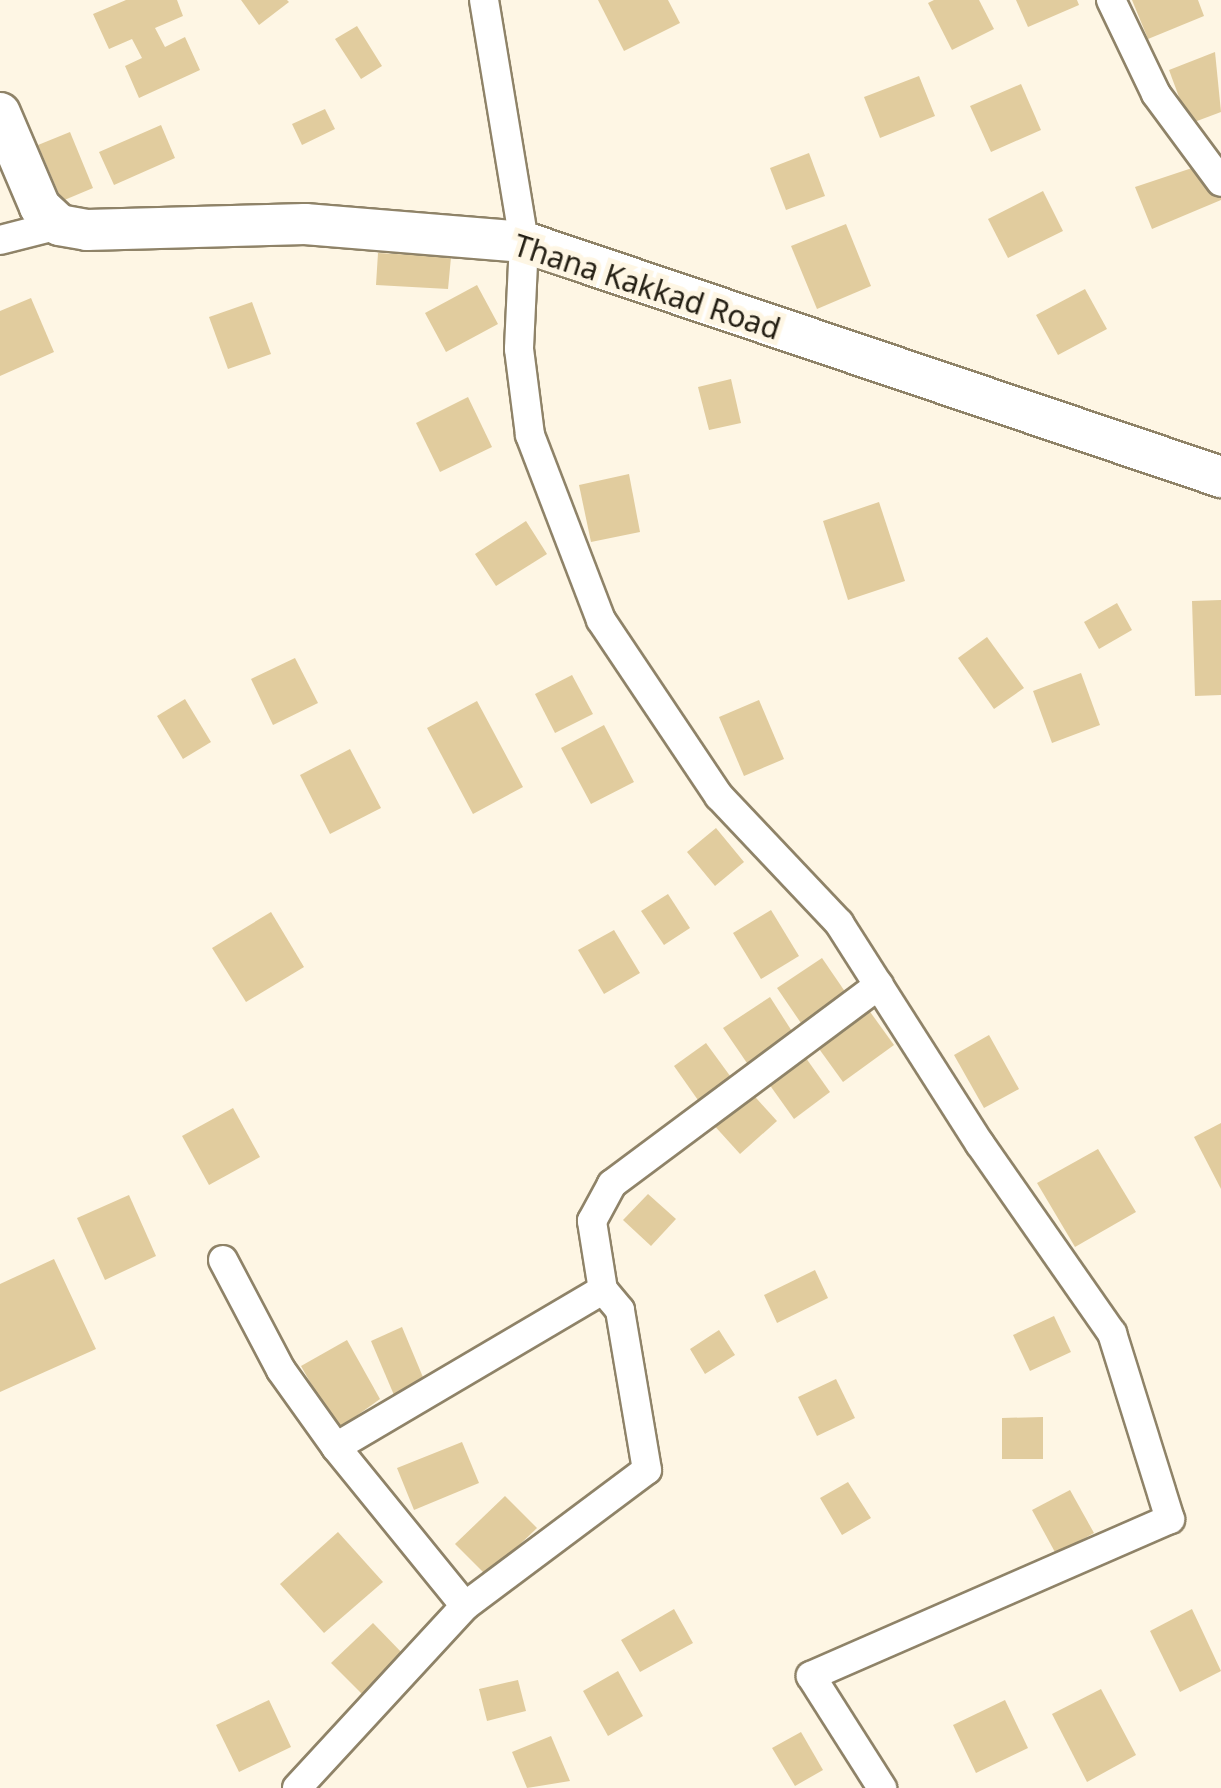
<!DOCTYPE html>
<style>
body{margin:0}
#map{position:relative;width:1221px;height:1788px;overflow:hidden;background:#fef6e4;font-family:"Noto Sans",sans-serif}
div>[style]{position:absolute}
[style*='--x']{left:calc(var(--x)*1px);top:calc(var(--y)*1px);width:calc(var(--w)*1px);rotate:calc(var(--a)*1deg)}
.building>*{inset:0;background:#e1cc9e}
.roads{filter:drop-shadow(2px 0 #8f8368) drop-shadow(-2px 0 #8f8368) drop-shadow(0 2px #8f8368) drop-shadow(0 -2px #8f8368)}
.minor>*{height:28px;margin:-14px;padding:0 14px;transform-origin:14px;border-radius:14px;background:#fff}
.secondary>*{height:40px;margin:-20px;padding:0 20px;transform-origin:20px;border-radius:20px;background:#fff}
span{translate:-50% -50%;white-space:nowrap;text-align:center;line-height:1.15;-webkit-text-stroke:10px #fef6e4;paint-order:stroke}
.street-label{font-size:30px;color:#231e13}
</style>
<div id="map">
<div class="building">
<div style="clip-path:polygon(126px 0,177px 0,183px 16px,155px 28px,165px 47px,185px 37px,200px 70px,139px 98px,125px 66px,142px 58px,132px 39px,109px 49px,93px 14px)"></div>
<div style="clip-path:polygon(241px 0,287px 0,289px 2px,259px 25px)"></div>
<div style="clip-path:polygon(598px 0,668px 0,680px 23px,624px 51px)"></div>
<div style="clip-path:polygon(934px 0,979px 0,994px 29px,952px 50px,928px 3px)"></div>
<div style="clip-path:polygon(1016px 0,1077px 0,1079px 5px,1028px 27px)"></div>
<div style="clip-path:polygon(1132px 0,1198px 0,1204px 16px,1148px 39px)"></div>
<div style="clip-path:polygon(357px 26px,382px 66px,361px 79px,335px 39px)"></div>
<div style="clip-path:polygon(1215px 52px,1221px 112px,1189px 124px,1169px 70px)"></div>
<div style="clip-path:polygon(919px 76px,935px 116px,880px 138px,864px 97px)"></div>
<div style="clip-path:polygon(1021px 84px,1041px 130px,991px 152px,970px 106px)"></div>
<div style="clip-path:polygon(325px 109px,335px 129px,302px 145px,292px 124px)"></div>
<div style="clip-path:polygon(161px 125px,175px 158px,114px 185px,99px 152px)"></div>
<div style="clip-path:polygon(70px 132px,93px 188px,62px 201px,38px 145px)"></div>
<div style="clip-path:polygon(809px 153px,825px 196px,786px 210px,770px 168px)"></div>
<div style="clip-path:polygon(1207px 163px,1221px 182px,1221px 200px,1152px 229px,1135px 187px)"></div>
<div style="clip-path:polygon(1043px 191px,1063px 231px,1008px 258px,988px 219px)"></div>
<div style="clip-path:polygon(846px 224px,871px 286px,817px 309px,791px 246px)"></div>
<div style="clip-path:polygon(378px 253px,451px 257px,448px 289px,376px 285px)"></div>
<div style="clip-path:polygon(477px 285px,498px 324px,446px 352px,425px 313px)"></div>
<div style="clip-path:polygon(1085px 289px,1107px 329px,1058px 355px,1036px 315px)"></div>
<div style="clip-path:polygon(31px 298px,54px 352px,0 376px,0 311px)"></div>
<div style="clip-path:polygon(252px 302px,271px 354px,228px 369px,209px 317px)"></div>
<div style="clip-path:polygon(731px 379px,741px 423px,709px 430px,698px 387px)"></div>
<div style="clip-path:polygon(468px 397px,492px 447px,440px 472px,416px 423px)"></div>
<div style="clip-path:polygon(629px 474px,640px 532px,591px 542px,579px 485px)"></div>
<div style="clip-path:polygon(879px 502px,905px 581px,848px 600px,823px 521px)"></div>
<div style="clip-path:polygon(526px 521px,547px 554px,496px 586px,475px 554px)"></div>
<div style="clip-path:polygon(1221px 600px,1221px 695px,1195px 696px,1192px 601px)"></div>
<div style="clip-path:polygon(1117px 603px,1132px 630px,1099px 649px,1084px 622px)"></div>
<div style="clip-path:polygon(987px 637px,1024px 688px,994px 709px,958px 658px)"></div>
<div style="clip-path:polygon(295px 658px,318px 703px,273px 725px,251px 679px)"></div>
<div style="clip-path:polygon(1081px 673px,1100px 725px,1052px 743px,1033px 691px)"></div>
<div style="clip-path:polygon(572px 675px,593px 714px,555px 733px,535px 694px)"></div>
<div style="clip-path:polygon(185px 699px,211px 742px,183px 759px,157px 716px)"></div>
<div style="clip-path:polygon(759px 700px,784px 759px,744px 776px,719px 717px)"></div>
<div style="clip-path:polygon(477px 701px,523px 787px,473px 814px,427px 728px)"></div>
<div style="clip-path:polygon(604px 725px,634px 782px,591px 804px,561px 748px)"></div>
<div style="clip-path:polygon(350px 749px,381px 808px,330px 834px,300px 775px)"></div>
<div style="clip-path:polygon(716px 828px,744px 862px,715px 886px,687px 852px)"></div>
<div style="clip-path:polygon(668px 894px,690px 928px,664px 945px,641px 911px)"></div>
<div style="clip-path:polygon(771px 910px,799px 956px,761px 979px,733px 933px)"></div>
<div style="clip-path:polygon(271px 912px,304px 967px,246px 1002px,212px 948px)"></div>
<div style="clip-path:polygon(614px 930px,640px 973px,604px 994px,578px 950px)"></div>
<div style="clip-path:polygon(822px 958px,848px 996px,803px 1026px,777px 988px)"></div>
<div style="clip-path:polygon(770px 997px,795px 1036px,749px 1066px,723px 1028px)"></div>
<div style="clip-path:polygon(868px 1009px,894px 1045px,843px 1082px,817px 1046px)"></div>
<div style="clip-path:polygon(989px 1035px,1019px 1089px,984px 1108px,954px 1055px)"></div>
<div style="clip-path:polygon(706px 1043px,733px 1080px,700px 1103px,674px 1066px)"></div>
<div style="clip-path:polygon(801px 1051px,830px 1092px,794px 1119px,764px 1077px)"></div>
<div style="clip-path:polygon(748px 1089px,777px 1121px,740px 1154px,711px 1122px)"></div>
<div style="clip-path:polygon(233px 1108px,260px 1157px,209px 1185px,182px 1136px)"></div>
<div style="clip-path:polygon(1221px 1123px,1221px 1189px,1194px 1137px)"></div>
<div style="clip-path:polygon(1098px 1149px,1136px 1212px,1075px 1247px,1037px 1183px)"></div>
<div style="clip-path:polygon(648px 1194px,676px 1219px,651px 1246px,623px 1220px)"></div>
<div style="clip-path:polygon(129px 1195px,156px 1256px,105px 1280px,77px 1218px)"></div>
<div style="clip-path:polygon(54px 1259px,96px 1349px,0 1392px,0 1284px)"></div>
<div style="clip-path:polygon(815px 1270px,828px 1298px,777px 1323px,764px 1295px)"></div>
<div style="clip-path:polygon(1054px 1316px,1071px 1352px,1030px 1371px,1013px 1335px)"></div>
<div style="clip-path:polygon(402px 1327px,425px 1382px,394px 1395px,371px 1341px)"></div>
<div style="clip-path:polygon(719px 1330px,735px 1355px,705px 1374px,690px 1349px)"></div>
<div style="clip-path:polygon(347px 1340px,380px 1399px,337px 1430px,301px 1366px)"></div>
<div style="clip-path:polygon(836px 1379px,855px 1418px,817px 1436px,798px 1397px)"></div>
<div style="clip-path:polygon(1043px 1417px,1043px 1459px,1002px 1459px,1002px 1418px)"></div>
<div style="clip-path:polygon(462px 1442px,479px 1483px,414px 1510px,397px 1468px)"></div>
<div style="clip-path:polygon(848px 1482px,871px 1518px,842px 1535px,820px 1498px)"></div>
<div style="clip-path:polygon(1070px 1490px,1094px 1533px,1056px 1554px,1032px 1510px)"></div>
<div style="clip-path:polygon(505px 1496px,537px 1528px,487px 1576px,455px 1544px)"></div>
<div style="clip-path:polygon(338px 1532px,383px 1582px,324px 1633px,280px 1584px)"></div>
<div style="clip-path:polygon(674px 1609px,693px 1643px,640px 1672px,621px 1640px)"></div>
<div style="clip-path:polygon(1192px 1609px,1221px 1671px,1180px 1692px,1150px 1631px)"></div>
<div style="clip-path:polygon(373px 1623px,405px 1656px,363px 1695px,331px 1663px)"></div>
<div style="clip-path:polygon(618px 1671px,643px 1716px,608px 1736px,583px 1691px)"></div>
<div style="clip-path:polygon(518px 1680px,526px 1711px,487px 1721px,479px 1689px)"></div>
<div style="clip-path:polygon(1101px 1689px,1136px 1755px,1087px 1782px,1052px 1714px)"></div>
<div style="clip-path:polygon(269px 1700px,291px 1747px,239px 1772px,216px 1725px)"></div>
<div style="clip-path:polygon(1005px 1700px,1028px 1748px,976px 1773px,953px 1725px)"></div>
<div style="clip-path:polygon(801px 1732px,823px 1770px,795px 1786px,772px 1748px)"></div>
<div style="clip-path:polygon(551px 1736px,570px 1781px,527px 1788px,512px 1752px)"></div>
</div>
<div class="roads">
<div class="minor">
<div style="--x:484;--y:0;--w:245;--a:80.6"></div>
<div style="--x:524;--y:242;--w:107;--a:92.7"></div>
<div style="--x:519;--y:349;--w:87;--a:82.7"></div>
<div style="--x:530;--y:435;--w:198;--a:69"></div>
<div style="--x:601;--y:620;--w:212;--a:56.2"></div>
<div style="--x:719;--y:796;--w:175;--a:46.6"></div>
<div style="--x:839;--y:923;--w:262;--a:57.5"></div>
<div style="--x:980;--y:1144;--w:231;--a:55.1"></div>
<div style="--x:1112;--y:1333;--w:195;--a:72.7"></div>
<div style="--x:1170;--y:1519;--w:392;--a:156.4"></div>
<div style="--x:811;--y:1676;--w:133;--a:57.6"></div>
<div style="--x:1111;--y:0;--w:104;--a:64.4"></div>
<div style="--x:1156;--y:94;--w:109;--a:53.5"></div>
<div style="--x:0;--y:240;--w:61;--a:-14.3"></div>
<div style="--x:223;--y:1260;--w:124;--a:62.2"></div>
<div style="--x:281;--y:1370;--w:95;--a:54.5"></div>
<div style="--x:465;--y:1606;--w:227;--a:-36.8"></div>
<div style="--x:647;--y:1470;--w:162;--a:-99.6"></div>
<div style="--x:620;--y:1310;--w:26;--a:-130"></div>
<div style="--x:297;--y:1788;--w:248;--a:-47.3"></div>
<div style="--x:465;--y:1606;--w:205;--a:-129.1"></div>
<div style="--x:336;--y:1447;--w:310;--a:-30.5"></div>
<div style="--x:603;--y:1290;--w:70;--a:-99.1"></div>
<div style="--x:592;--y:1221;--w:42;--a:-61.6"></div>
<div style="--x:612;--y:1184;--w:333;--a:-36.7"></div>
</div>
<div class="secondary">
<div style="--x:0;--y:113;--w:102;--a:66.9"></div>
<div style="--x:40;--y:207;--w:26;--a:43"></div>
<div style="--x:59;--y:225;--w:28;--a:10"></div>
<div style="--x:87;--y:230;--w:218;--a:-1.6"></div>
<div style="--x:305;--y:224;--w:220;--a:4.7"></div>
<div style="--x:524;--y:242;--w:736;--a:18.63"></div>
</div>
</div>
<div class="street-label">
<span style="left:647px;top:287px;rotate:18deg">Thana Kakkad Road</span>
</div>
</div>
